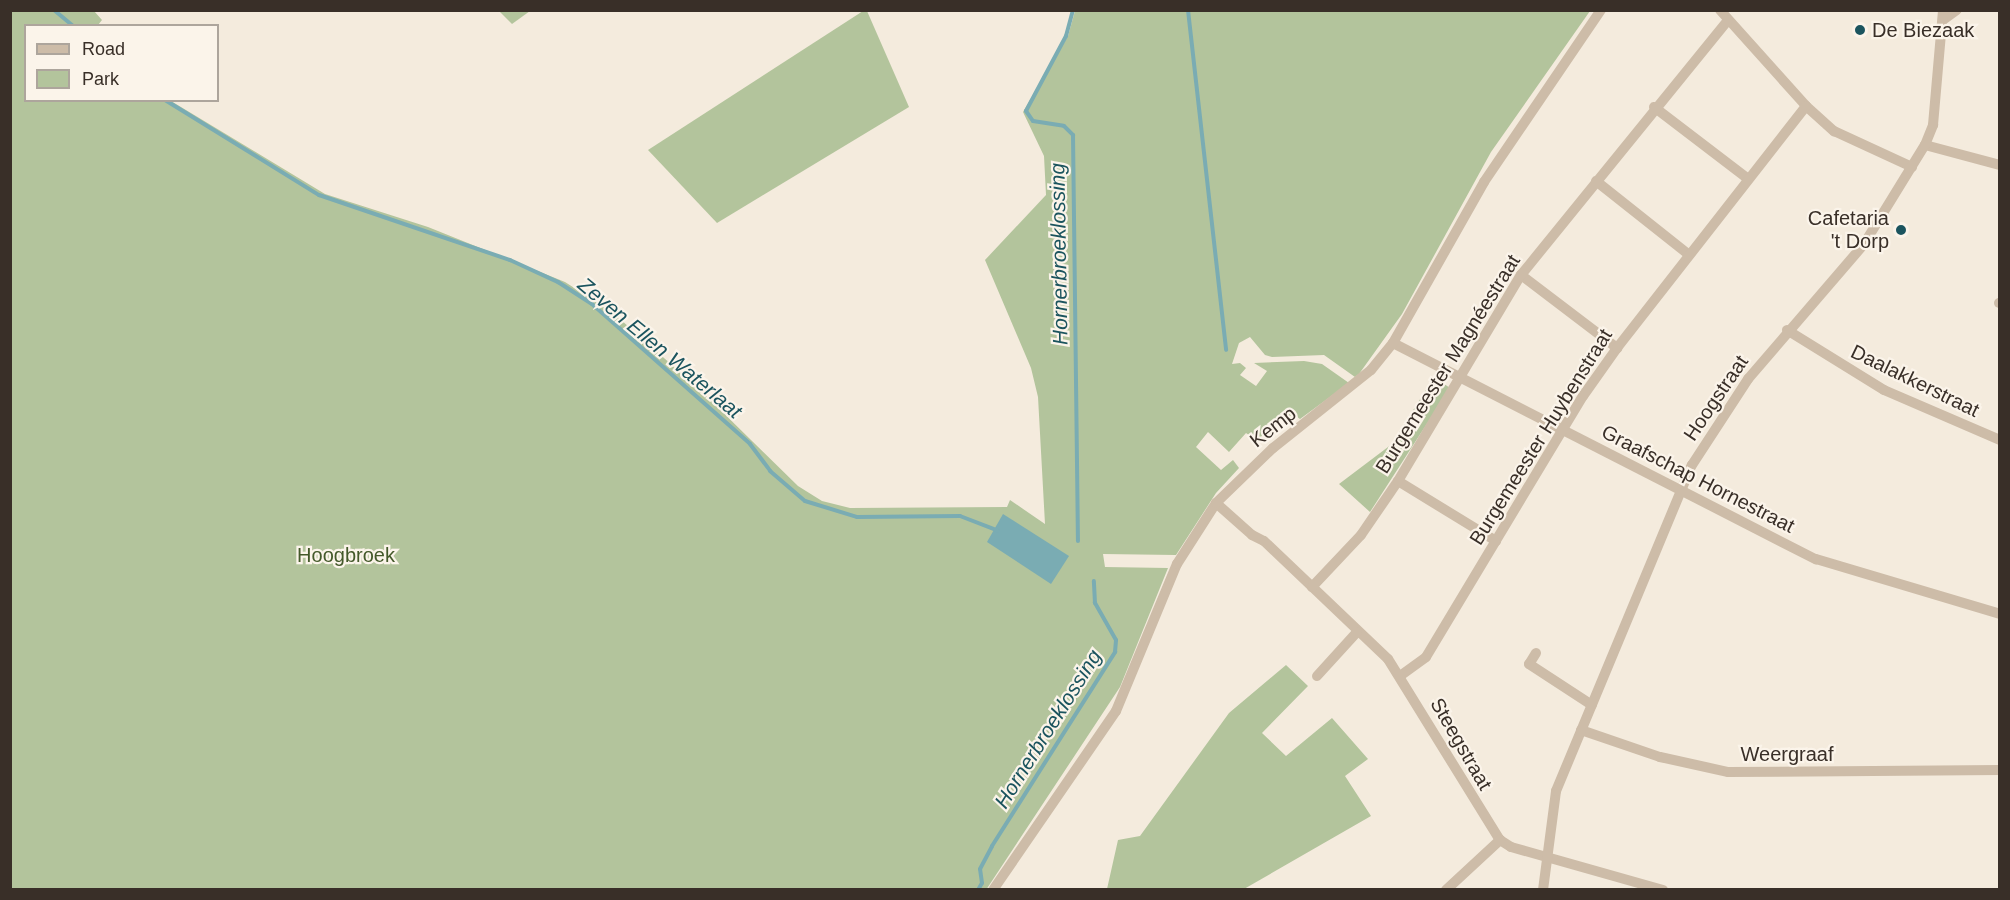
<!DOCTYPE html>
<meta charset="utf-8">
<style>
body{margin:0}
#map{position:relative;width:2010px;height:900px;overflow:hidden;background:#f4ebdd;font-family:Arial,sans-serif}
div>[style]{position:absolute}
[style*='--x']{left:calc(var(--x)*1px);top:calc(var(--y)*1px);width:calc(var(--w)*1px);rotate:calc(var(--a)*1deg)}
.green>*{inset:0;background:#b3c49c}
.water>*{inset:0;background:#7aacb3}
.stream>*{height:4px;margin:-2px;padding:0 2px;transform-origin:2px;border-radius:2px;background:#7aacb3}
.street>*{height:10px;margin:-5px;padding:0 5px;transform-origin:5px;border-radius:5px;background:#cdbca8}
.dots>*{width:16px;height:16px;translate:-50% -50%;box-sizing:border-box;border:3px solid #fbf4ea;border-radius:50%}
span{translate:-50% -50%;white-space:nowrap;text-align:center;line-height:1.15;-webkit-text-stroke:4.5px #fbf4ea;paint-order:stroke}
.poi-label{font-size:20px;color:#392f28}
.left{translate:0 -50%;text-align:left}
.right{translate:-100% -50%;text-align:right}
.street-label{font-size:20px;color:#392f28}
.park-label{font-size:20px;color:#44592a}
.water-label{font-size:21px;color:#1b545e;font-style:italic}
.frame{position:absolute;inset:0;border:12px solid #392f28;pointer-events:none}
.legend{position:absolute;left:24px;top:24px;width:195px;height:78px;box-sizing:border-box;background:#fbf4ea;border:2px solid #ada59c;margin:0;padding:8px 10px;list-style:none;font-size:18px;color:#392f28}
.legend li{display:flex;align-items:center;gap:12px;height:30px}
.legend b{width:30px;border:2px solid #ada59c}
</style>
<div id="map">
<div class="green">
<div style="clip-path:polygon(10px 11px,94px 11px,102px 20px,98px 25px,26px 26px,26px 100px,171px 101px,325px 194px,428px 227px,565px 282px,612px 312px,699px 389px,798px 486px,822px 501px,850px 508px,1007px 507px,1010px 500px,1045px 524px,1038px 397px,1031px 368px,985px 260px,1046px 195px,1044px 156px,1023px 112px,1068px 36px,1075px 11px,1590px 11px,1491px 152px,1402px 314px,1359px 374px,1355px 377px,1324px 355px,1272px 357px,1265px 355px,1250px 337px,1239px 343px,1232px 364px,1240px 363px,1246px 368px,1240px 375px,1256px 386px,1267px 371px,1254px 363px,1304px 361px,1322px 364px,1349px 383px,1300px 419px,1293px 414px,1256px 440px,1246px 433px,1229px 452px,1208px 432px,1196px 447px,1221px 470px,1233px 460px,1239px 468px,1216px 493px,1176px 555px,1103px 554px,1105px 567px,1168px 568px,1120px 687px,986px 890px,11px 889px)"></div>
<div style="clip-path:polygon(499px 11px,530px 11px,512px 24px)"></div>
<div style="clip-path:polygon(863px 11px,867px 11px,909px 107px,717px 223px,648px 150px)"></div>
<div style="clip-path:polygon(1434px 377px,1450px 388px,1370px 512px,1339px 484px,1392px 444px)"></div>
<div style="clip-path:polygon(1286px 665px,1308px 686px,1262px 733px,1286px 756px,1332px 718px,1368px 759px,1345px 776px,1371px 816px,1244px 889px,1107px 889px,1118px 840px,1140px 836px,1229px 713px)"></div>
</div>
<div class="water">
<div style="clip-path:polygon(1003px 514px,1069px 556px,1051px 584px,987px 542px)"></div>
</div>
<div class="stream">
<div style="--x:54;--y:10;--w:25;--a:40"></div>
<div style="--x:1073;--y:10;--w:27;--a:105"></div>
<div style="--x:1066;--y:36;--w:85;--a:118.1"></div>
<div style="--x:1026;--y:111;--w:12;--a:55"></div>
<div style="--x:1033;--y:121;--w:31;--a:9"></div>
<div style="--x:1064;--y:126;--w:13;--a:45"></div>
<div style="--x:1073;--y:135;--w:406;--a:89.3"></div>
<div style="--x:1188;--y:10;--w:342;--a:83.6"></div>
<div style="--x:165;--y:100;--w:181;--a:31.7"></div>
<div style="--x:319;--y:195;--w:202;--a:18.8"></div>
<div style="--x:510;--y:260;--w:53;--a:24.6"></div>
<div style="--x:558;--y:282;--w:40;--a:32.9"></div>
<div style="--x:592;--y:304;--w:211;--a:41.5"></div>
<div style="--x:750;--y:444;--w:34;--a:53"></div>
<div style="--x:770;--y:471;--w:46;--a:40.6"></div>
<div style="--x:805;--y:501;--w:54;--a:17.1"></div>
<div style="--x:857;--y:517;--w:103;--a:-0.6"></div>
<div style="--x:960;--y:516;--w:40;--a:21"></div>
<div style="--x:978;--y:890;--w:8;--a:-60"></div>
<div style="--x:982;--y:883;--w:14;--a:-98"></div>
<div style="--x:980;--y:869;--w:26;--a:-62"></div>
<div style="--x:992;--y:846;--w:230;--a:-57.6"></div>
<div style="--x:1115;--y:652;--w:12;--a:-85"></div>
<div style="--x:1116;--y:640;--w:43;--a:-119.6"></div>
<div style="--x:1095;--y:603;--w:22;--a:-93"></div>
</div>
<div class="street">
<div style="--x:1720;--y:10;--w:129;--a:48.1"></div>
<div style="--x:1806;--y:106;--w:38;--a:42"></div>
<div style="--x:1834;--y:131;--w:86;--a:24.8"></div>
<div style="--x:1943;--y:20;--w:17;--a:-36"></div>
<div style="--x:1654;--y:107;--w:117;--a:37.4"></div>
<div style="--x:1925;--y:145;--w:78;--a:14.9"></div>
<div style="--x:1596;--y:181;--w:116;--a:38.4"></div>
<div style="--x:1521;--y:275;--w:121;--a:37.2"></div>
<div style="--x:1999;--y:303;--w:1;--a:0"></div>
<div style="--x:1787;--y:330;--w:114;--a:31.7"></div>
<div style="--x:1884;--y:390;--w:126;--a:23.3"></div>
<div style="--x:1393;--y:343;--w:475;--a:27.1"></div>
<div style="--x:1816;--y:559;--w:192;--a:16.6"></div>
<div style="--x:1398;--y:481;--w:115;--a:31.5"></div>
<div style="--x:1216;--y:503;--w:48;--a:41.6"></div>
<div style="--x:1252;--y:535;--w:13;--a:27"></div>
<div style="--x:1264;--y:541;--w:171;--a:43.6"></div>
<div style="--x:1388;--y:659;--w:213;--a:58.3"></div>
<div style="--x:1500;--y:840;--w:13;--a:32"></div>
<div style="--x:1511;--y:847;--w:158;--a:15.8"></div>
<div style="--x:1312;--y:587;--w:71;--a:-46.7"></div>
<div style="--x:1361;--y:535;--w:65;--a:-55.6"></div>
<div style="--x:1398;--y:481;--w:240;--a:-59.2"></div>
<div style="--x:1521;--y:275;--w:328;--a:-50.9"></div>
<div style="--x:1536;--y:653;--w:13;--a:122"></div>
<div style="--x:1529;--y:664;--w:75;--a:33.1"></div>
<div style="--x:1317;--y:676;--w:59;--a:-47.7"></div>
<div style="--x:1400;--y:676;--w:32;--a:-36"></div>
<div style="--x:1426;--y:657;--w:305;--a:-59"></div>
<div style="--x:1583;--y:396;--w:59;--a:-54.7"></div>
<div style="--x:1617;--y:348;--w:307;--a:-52"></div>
<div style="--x:1581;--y:730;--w:83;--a:18.9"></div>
<div style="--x:1660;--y:757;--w:70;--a:12.4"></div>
<div style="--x:1728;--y:772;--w:272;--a:-0.4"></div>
<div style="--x:993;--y:890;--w:217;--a:-55.5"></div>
<div style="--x:1116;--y:711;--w:159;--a:-67.5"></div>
<div style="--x:1177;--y:564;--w:72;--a:-57.4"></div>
<div style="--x:1216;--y:503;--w:79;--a:-44"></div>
<div style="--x:1273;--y:448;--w:125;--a:-38.5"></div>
<div style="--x:1371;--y:370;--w:35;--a:-51"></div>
<div style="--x:1393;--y:343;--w:185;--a:-60.5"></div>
<div style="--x:1484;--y:182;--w:208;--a:-55.8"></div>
<div style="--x:1446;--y:890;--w:74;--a:-42.8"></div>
<div style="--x:1543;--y:890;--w:100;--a:-82.5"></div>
<div style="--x:1556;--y:791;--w:353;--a:-67.4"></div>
<div style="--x:1692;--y:465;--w:103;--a:-56.9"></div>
<div style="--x:1748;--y:379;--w:178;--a:-49.3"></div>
<div style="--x:1864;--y:244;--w:116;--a:-58.4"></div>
<div style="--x:1925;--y:145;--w:22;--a:-68"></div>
<div style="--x:1933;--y:125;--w:115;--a:-85"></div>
</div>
<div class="dots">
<div style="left:1860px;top:30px;background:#1b545e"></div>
<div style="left:1901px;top:230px;background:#1b545e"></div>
</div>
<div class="poi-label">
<span class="left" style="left:1872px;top:30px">De Biezaak</span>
<span class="right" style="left:1889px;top:230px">Cafetaria<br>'t Dorp</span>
</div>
<div class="street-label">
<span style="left:1448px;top:364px;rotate:-58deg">Burgemeester Magnéestraat</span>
<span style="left:1915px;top:381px;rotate:26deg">Daalakkerstraat</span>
<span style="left:1716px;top:398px;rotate:-56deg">Hoogstraat</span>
<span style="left:1273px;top:427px;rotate:-38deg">Kemp</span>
<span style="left:1541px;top:437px;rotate:-58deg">Burgemeester Huybenstraat</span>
<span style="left:1698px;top:479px;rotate:27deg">Graafschap Hornestraat</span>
<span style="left:1461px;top:744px;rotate:60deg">Steegstraat</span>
<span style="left:1787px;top:754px">Weergraaf</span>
</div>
<div class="park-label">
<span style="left:346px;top:555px">Hoogbroek</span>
</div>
<div class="water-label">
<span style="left:1059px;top:254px;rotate:-91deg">Hornerbroeklossing</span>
<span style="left:660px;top:348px;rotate:40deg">Zeven Ellen Waterlaat</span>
<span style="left:1048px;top:729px;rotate:-58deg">Hornerbroeklossing</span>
</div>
<div class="frame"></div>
<ul class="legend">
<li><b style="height:8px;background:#cdbca8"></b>Road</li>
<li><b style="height:16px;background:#b3c49c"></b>Park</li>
</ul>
</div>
